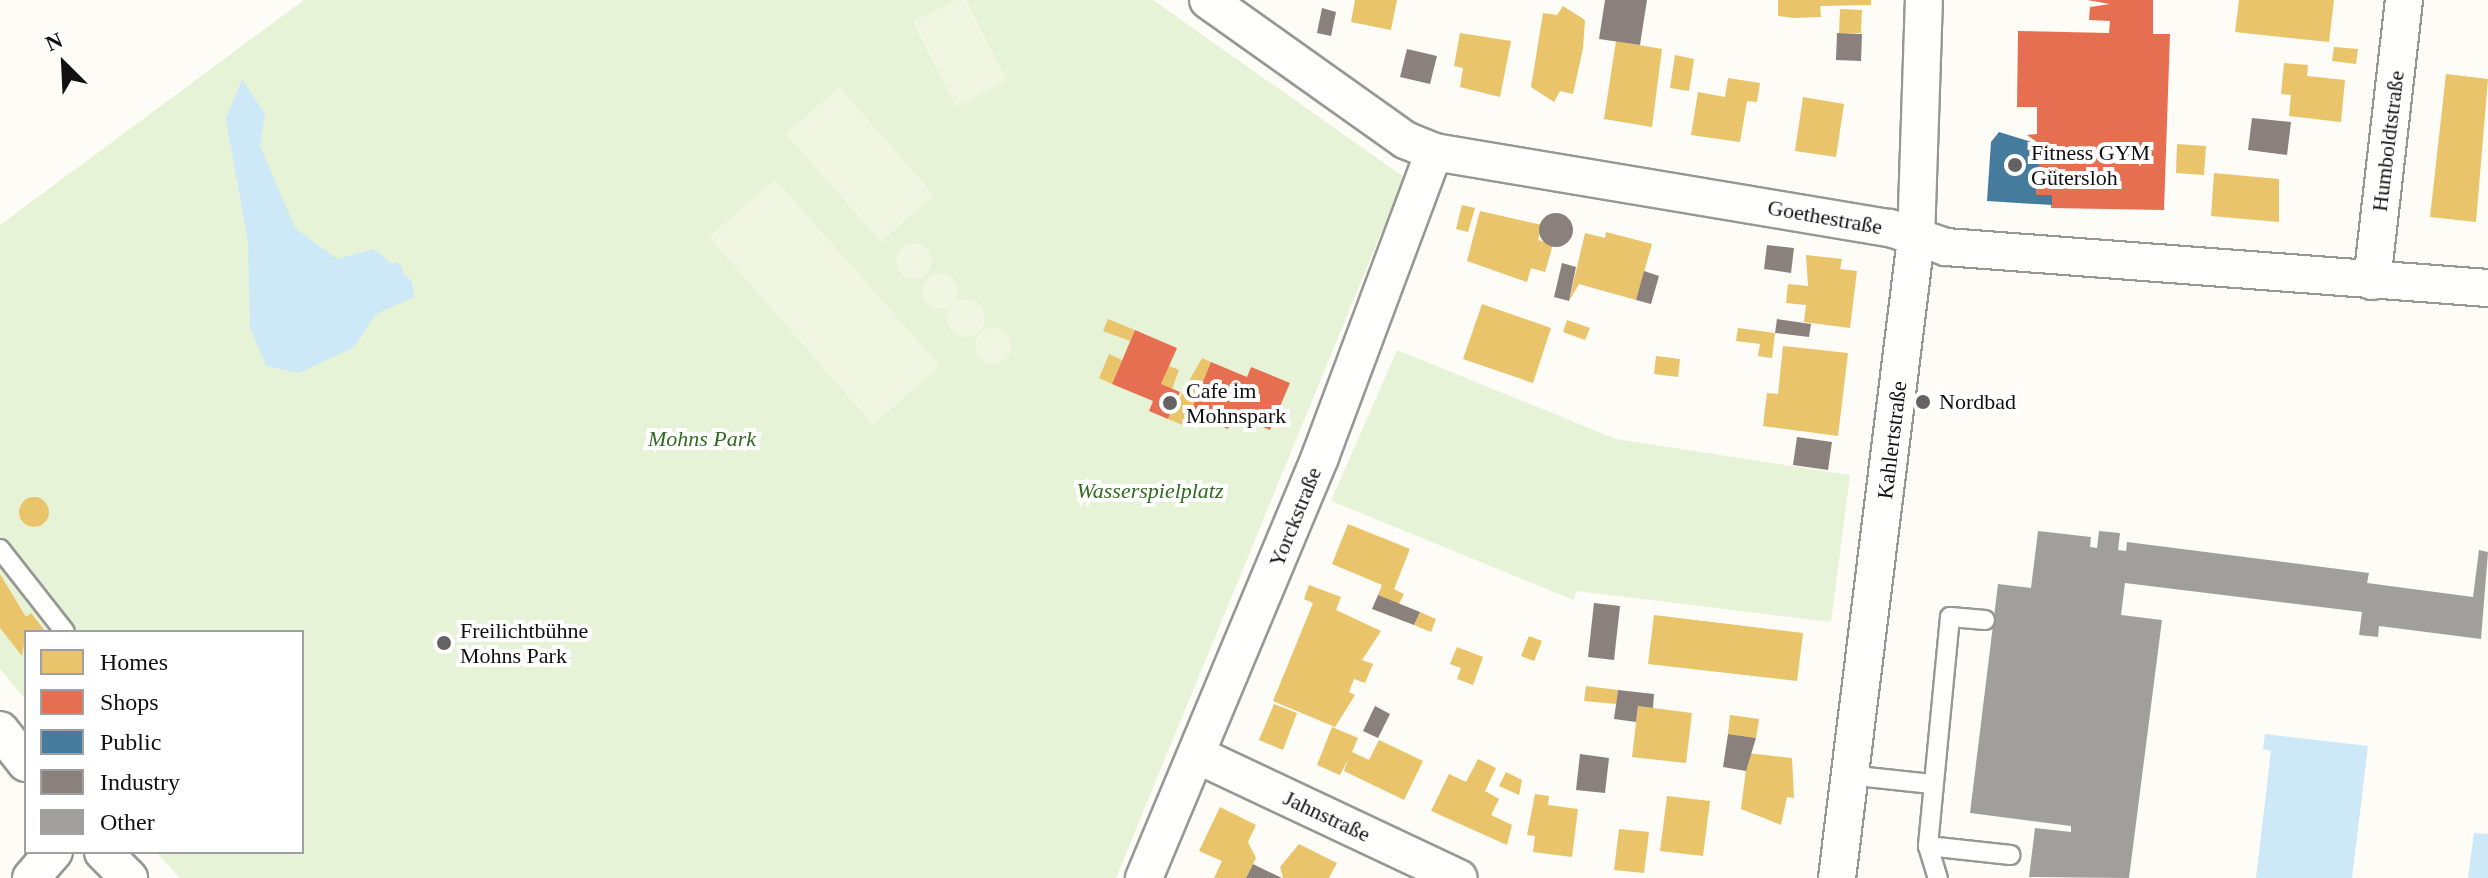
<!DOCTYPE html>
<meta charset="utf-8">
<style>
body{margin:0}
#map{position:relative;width:2488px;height:878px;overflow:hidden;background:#fdfcf7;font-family:"Times New Roman",serif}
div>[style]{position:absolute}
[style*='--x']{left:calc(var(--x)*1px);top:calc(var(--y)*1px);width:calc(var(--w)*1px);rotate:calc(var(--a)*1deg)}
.green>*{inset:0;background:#e7f3d7}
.pitch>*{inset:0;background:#f0f6e1}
.round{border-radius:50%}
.water>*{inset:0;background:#cde8f7}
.homes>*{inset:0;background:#e9c46a}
.shops>*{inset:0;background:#e76f51}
.public>*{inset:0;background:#457b9d}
.industry>*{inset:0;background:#8a817c}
.stream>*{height:9px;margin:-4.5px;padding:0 4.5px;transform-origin:4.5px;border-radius:4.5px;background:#cde8f7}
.building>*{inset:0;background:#a19f9c}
.roads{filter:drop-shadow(2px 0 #979795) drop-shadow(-2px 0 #979795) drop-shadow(0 2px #979795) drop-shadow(0 -2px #979795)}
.lane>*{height:18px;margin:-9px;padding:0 9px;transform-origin:9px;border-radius:9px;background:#fffffe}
.street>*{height:36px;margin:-18px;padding:0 18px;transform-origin:18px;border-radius:18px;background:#fffffe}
.dots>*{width:22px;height:22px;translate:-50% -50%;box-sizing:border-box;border:4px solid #fff;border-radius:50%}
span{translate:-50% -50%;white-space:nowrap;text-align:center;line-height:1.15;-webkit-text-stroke:8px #fff;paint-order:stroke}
.street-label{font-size:22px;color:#111}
.poi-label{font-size:22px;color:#111}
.left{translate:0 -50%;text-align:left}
.park-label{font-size:22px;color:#2f6b1f;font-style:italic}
.legend{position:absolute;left:24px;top:630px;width:280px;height:224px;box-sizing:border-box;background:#fff;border:2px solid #a0a0a0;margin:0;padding:10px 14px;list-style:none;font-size:24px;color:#111}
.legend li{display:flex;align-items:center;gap:16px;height:40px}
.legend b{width:40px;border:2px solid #a0a0a0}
.north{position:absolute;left:24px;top:24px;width:80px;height:80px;-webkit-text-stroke:6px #fff;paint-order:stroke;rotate:336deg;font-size:22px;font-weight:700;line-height:32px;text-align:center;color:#111}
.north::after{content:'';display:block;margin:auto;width:28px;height:36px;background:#111;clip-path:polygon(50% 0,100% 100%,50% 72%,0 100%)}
</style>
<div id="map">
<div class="green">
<div style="clip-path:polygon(304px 0,1153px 0,1404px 177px,1116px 878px,180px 878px,156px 852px,302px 852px,302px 632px,26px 632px,26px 700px,0 669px,0 225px)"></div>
<div style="clip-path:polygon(1397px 350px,1616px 439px,1850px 475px,1831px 622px,1576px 591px,1574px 600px,1331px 501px)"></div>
</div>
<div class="pitch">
<div style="clip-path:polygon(957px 0,966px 0,1007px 81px,956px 107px,913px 22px)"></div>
<div style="clip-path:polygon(839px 87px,934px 195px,881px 242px,786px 134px)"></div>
<div style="clip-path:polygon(775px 179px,940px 366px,873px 425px,709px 237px)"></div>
<div class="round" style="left:896px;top:243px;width:36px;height:36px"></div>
<div class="round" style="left:922px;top:273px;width:36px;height:36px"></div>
<div class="round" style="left:947px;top:299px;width:38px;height:38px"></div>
<div class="round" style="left:975px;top:328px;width:36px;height:36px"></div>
</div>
<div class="water">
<div style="clip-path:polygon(242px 79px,265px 114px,260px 146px,295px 228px,337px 259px,374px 249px,412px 281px,414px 297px,376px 314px,354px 347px,299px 373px,266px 366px,250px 328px,248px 242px,226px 119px)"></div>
<div style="clip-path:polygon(2265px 734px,2368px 746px,2352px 878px,2256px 878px,2271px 751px,2263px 749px)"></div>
<div style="clip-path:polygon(2474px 833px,2488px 834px,2488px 878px,2468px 878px)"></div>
</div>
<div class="homes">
<div style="clip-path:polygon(1355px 0,1397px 0,1391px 30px,1351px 22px)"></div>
<div style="clip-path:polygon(1778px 0,1871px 0,1871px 5px,1820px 6px,1821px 17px,1794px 18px,1778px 16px)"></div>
<div style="clip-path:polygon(2239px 0,2334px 0,2329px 42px,2235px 32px)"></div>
<div style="clip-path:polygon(1563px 6px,1585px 20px,1583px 48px,1573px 94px,1560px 91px,1554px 102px,1531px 87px,1543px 13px,1557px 15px)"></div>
<div style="clip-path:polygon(1840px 9px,1862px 10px,1861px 33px,1839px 33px)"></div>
<div style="clip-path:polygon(1460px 33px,1511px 41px,1500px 97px,1460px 87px,1463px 68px,1454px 66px)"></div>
<div style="clip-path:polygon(1616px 41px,1662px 49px,1652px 127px,1604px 119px)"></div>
<div style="clip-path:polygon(2334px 47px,2358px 49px,2356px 64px,2332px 61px)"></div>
<div style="clip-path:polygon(1675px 55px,1694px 59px,1689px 91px,1670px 88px)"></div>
<div style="clip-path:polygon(2284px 63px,2308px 65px,2307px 76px,2345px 80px,2341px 122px,2289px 116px,2291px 95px,2281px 94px)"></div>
<div style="clip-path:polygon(2446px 74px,2488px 79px,2476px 222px,2430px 217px)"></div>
<div style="clip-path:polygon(1728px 78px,1760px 83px,1757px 102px,1747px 101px,1740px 142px,1691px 135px,1698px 92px,1725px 97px)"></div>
<div style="clip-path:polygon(1803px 97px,1844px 104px,1836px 157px,1795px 151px)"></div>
<div style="clip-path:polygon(2177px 144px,2206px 146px,2204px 175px,2176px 173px)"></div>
<div style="clip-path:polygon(2214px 173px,2279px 179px,2279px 222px,2211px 216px)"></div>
<div style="clip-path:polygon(1462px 205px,1475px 208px,1468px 232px,1456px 229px)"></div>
<div style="clip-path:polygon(1480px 211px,1542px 225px,1538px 240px,1553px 244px,1545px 272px,1531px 268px,1527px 282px,1467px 261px)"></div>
<div style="clip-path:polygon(1606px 232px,1652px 244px,1636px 300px,1579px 284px,1569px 301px,1585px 233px,1605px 238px)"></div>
<div style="clip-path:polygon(1806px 255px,1842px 259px,1840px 269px,1857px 271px,1850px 328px,1804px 322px,1806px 305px,1786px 303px,1788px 284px,1808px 286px)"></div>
<div style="clip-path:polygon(1482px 304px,1551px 328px,1533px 383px,1463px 359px)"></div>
<div style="clip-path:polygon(1108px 319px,1135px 330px,1130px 341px,1103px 331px)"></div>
<div style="clip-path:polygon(1567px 320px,1590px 328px,1585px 340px,1563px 332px)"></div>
<div style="clip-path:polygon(1738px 328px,1775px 333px,1772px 358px,1758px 356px,1760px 344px,1736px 341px)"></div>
<div style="clip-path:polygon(1783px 346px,1848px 353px,1838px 436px,1763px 426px,1767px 393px,1778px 394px)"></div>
<div style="clip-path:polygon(1109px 354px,1122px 360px,1112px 384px,1099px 378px)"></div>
<div style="clip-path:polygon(1656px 356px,1680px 359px,1678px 377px,1654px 374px)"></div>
<div style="clip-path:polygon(1202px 358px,1211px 362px,1185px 426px,1168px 419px)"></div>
<div style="clip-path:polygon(1169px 366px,1179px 370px,1172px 389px,1161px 384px)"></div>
<div class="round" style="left:19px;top:497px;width:30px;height:30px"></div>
<div style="clip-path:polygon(1348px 524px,1410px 549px,1394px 589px,1404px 594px,1399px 604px,1378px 595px,1382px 585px,1332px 564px)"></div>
<div style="clip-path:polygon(0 574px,26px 617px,31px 613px,46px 632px,26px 632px,22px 656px,0 628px)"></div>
<div style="clip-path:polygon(1309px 585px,1341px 597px,1336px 610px,1381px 631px,1362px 660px,1373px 664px,1365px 683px,1354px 679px,1349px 692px,1355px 695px,1335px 727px,1273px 701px,1313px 603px,1304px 599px)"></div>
<div style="clip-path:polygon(1420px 612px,1436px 619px,1431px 632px,1414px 625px)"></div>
<div style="clip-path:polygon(1654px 615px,1803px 633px,1797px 681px,1648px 664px)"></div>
<div style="clip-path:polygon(1529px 636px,1542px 641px,1534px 661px,1521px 656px)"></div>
<div style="clip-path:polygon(1457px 647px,1483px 657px,1473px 685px,1457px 679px,1461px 668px,1450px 664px)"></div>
<div style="clip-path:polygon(1586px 686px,1618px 690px,1616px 704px,1584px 701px)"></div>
<div style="clip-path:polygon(1274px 704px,1297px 713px,1283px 750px,1259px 740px)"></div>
<div style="clip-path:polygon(1638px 706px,1692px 713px,1686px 763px,1632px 757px)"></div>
<div style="clip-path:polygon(1730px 715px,1759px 719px,1756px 738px,1728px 734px)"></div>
<div style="clip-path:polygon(1332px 727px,1358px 738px,1352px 752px,1369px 760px,1379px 740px,1423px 761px,1404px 800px,1344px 771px,1348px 759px,1340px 775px,1317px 765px)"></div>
<div style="clip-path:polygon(1748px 753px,1792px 758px,1794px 798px,1787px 797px,1781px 825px,1741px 809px)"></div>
<div style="clip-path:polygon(1478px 759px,1496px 768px,1485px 791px,1499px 799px,1491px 815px,1512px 825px,1507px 845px,1431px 811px,1449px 774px,1466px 782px)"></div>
<div style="clip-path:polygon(1506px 772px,1522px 780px,1519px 795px,1499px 786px)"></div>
<div style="clip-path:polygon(1535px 794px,1549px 796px,1548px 805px,1578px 809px,1572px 857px,1533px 852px,1535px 836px,1527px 835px)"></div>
<div style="clip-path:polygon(1667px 796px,1710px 801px,1703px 856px,1660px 851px)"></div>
<div style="clip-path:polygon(1220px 807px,1256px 825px,1248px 842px,1256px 858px,1246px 878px,1214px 878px,1222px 861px,1199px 851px)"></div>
<div style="clip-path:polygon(1619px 829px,1649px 832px,1644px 873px,1614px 870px)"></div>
<div style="clip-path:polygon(1299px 844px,1337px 863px,1329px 878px,1283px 878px,1280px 867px)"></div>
</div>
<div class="shops">
<div style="clip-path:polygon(2087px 0,2153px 0,2153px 34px,2170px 34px,2164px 210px,2051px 208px,2052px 195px,2036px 195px,2041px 145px,2027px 135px,2037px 134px,2037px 107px,2017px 107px,2018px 31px,2109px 33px,2110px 21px,2089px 20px,2090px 7px,2110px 4px)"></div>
<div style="clip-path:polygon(1135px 330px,1177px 348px,1161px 384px,1180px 392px,1168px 419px,1149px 411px,1153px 401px,1112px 384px)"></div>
<div style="clip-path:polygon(1211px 362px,1247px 377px,1251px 367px,1290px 383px,1270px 430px,1234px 415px,1228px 429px,1190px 413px)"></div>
</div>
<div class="public">
<div style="clip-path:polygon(1999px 132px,2041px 145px,2036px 195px,2052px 195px,2052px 205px,1987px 201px,1991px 142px)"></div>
</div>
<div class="industry">
<div style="clip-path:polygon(1605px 0,1647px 0,1640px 45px,1599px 39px)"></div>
<div style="clip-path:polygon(1322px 8px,1336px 12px,1331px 36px,1317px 33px)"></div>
<div style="clip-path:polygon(1837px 33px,1862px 34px,1861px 61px,1836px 60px)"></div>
<div style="clip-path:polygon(1407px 49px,1437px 56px,1430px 84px,1400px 77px)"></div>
<div style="clip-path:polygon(2252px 118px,2291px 122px,2287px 155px,2248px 150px)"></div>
<div class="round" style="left:1539px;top:213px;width:34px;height:34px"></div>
<div style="clip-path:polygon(1767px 245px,1794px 248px,1791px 273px,1764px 269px)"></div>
<div style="clip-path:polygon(1562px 263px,1576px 267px,1569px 301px,1554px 297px)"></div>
<div style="clip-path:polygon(1644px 271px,1659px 276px,1651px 304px,1636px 300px)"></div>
<div style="clip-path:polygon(1777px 319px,1811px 324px,1809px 337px,1775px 333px)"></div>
<div style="clip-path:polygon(1797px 437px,1832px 442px,1828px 470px,1793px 465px)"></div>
<div style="clip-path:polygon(1378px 595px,1420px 612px,1414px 625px,1372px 609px)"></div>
<div style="clip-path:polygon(1594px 603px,1620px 606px,1614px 660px,1588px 657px)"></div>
<div style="clip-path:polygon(1618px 690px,1654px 694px,1653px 708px,1638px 706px,1636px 722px,1614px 719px)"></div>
<div style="clip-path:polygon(1375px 706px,1390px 714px,1378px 738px,1363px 731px)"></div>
<div style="clip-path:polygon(1728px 734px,1756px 738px,1746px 771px,1723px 767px)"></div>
<div style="clip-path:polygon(1580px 754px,1609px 758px,1605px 793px,1576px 790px)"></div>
<div style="clip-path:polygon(1253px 864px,1265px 870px,1282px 878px,1246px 878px)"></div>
</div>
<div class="stream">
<div style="--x:396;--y:266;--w:6;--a:72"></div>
</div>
<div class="building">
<div style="clip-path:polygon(2038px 531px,2091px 537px,2090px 547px,2097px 548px,2099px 531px,2120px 533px,2118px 550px,2126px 551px,2127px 542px,2369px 573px,2367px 583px,2473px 597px,2479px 550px,2488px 552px,2481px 639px,2379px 626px,2378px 637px,2359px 635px,2362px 612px,2125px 583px,2121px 615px,2162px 620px,2129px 878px,2029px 877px,2035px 828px,2071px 832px,2071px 826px,1970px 813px,1998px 584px,2031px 588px)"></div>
</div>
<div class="roads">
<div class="lane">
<div style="--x:0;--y:549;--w:105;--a:51.9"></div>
<div style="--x:1985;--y:620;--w:35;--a:-175"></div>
<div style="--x:1950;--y:617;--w:230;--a:95.5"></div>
<div style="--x:1928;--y:846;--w:83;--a:6.2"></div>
<div style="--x:1848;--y:775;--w:84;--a:6.1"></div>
<div style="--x:1928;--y:846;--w:34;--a:73"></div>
</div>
<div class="street">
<div style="--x:1208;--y:0;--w:242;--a:35.4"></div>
<div style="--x:1405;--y:140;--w:31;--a:22"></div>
<div style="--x:1434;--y:152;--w:462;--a:9.5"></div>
<div style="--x:1890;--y:228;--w:59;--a:18.7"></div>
<div style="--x:1946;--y:247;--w:544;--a:4.33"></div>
<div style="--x:2372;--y:281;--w:283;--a:-83.5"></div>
<div style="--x:0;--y:730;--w:42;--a:51.8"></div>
<div style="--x:1197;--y:755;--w:289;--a:25.2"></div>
<div style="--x:103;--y:852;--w:37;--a:45"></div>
<div style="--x:31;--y:878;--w:35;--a:-49"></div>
<div style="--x:1144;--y:878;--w:456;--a:-67.3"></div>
<div style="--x:1320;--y:457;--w:326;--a:-69.5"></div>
<div style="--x:1837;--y:878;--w:644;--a:-82.95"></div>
<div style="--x:1916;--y:239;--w:239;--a:-88.1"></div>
</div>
</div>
<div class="dots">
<div style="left:2015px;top:165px;background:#646362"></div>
<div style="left:1923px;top:402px;background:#646362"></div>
<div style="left:1170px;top:403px;background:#646362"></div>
<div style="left:444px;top:643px;background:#646362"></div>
</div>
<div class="street-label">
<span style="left:2388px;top:141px;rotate:-83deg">Humboldtstraße</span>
<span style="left:1825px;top:217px;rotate:10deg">Goethestraße</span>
<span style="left:1892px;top:440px;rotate:-83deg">Kahlertstraße</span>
<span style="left:1295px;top:517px;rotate:-68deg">Yorckstraße</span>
<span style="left:1327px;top:816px;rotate:25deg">Jahnstraße</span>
</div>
<div class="poi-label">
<span class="left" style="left:2031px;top:165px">Fitness GYM<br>Gütersloh</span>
<span class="left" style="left:1186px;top:403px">Cafe im<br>Mohnspark</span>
<span class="left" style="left:1939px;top:402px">Nordbad</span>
<span class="left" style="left:460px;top:643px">Freilichtbühne<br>Mohns Park</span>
</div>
<div class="park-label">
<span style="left:702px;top:439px">Mohns Park</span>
<span style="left:1150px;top:491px">Wasserspielplatz</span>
</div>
<ul class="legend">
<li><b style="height:22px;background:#e9c46a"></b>Homes</li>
<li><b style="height:22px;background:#e76f51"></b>Shops</li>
<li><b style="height:22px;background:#457b9d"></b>Public</li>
<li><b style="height:22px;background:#8a817c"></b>Industry</li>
<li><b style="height:22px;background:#a19f9c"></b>Other</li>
</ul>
<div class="north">N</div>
</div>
